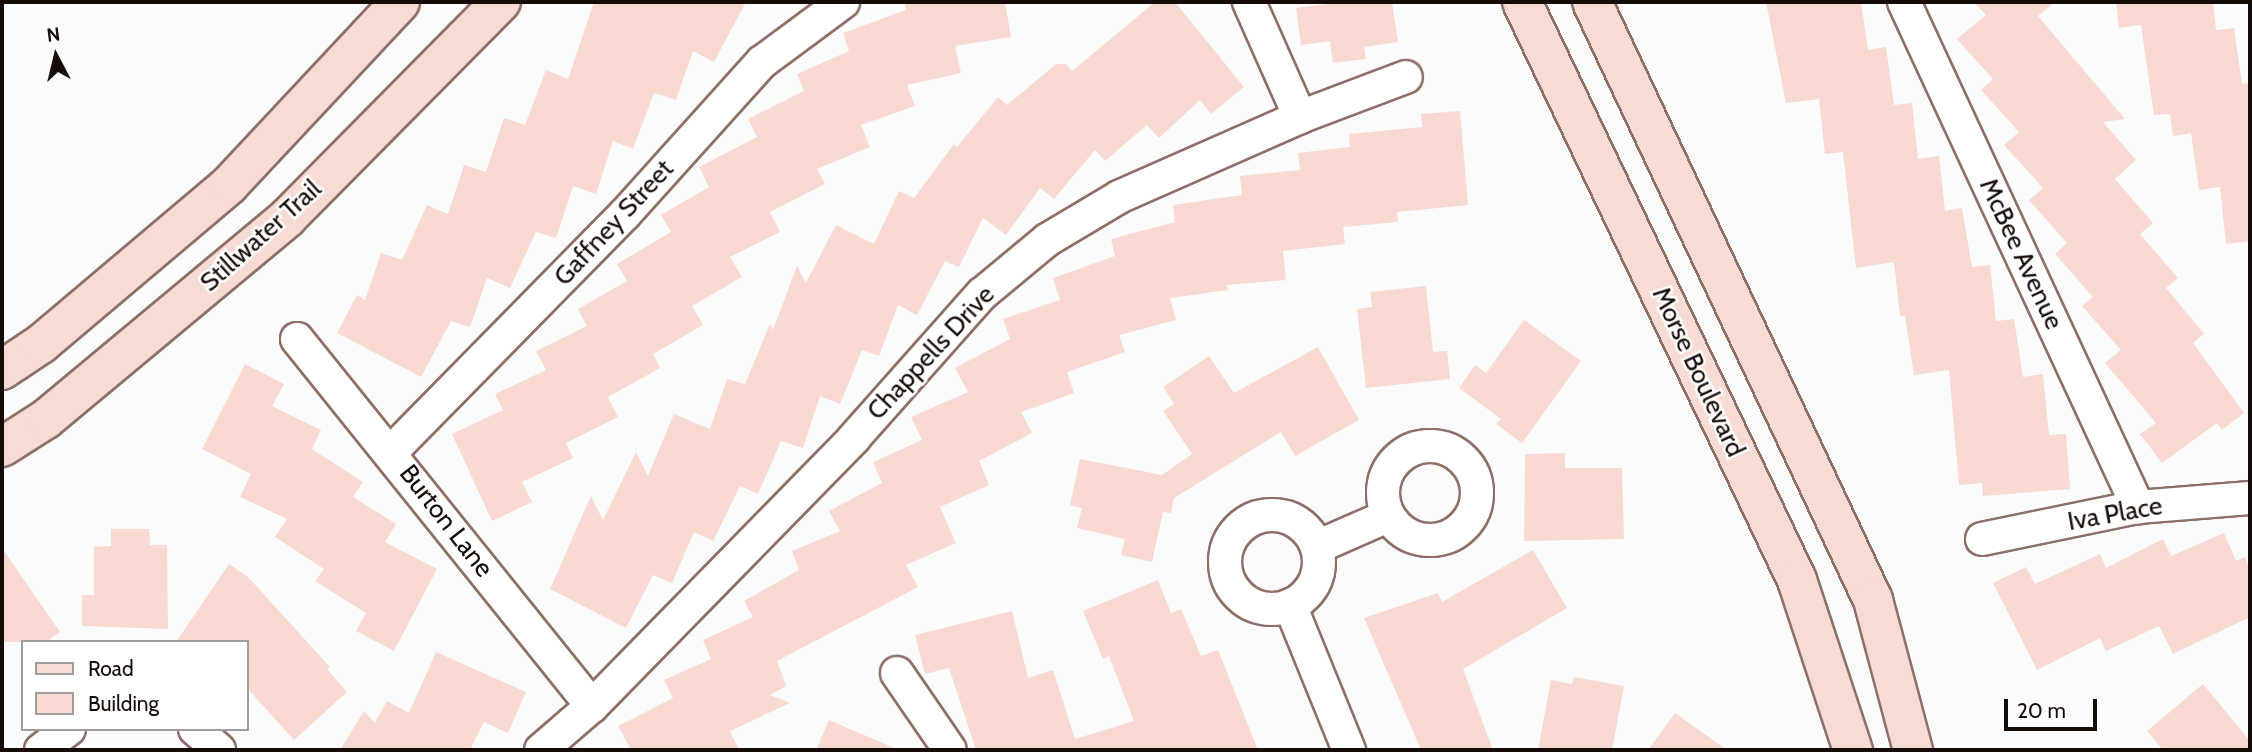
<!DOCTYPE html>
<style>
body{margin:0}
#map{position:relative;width:2252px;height:752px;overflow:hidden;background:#fbfbfb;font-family:Cabin,sans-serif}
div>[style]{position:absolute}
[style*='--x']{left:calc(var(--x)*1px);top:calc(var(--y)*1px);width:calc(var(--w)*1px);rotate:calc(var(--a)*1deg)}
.building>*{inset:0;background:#f8dad2}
.roads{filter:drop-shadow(2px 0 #8d6f68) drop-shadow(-2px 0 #8d6f68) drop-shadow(0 2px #8d6f68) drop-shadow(0 -2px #8d6f68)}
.street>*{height:32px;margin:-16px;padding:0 16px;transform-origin:16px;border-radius:16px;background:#fff}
.street>.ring{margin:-16px;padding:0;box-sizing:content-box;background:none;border:32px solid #fff;border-radius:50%}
.secondary>*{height:38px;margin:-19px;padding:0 19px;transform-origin:19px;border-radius:19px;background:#f7dbd5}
span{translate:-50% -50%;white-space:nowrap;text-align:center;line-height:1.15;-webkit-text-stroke:5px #fff;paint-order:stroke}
.street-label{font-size:26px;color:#150b08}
.frame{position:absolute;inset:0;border:4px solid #150b08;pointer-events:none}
.legend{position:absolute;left:21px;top:640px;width:228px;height:91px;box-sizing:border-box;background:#fff;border:2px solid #a19d9c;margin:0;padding:9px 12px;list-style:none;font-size:21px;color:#150b08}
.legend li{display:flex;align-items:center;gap:14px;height:35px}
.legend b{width:35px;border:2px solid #a19d9c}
.north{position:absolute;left:21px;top:21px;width:70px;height:70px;-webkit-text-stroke:5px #fff;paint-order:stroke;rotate:353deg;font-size:19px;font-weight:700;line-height:28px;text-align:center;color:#150b08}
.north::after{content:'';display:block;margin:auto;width:24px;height:32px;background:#150b08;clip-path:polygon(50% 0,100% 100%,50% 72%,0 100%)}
.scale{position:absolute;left:2004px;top:699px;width:93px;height:32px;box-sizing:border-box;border:4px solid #150b08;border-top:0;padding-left:9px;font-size:21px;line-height:24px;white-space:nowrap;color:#150b08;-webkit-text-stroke:5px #fff;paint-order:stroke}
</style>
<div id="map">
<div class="building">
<div style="clip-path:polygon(594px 2px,746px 2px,714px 62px,693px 51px,676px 100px,654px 93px,633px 149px,613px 141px,596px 194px,573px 186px,556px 238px,536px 232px,510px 288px,487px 278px,470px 327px,451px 321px,421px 377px,337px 333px,357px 295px,365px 300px,381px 253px,402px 260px,427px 205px,448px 214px,464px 165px,486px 172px,504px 118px,525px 125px,546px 70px,568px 79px)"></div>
<div style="clip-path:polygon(904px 2px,1005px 2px,1011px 37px,955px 46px,961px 73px,907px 85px,915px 106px,861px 125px,870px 147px,817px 169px,825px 184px,770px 212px,780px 232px,730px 257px,742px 277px,692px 306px,703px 325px,653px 354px,660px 368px,608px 397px,618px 417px,566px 443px,573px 458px,522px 482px,532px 502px,492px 521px,452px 434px,503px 410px,495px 394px,546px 370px,536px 351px,587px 326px,578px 309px,627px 281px,617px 264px,671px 232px,661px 215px,709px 187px,699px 167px,757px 137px,748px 119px,804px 91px,797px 74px,849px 51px,843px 33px,906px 10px)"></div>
<div style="clip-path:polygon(1155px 2px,1175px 2px,1244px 87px,1211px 114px,1200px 100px,1159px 138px,1147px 125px,1105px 161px,1095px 150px,1054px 199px,1040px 188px,1006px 235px,983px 218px,959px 267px,945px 261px,917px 315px,898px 305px,879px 356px,862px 350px,840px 404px,820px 396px,803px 448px,781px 441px,758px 494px,740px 486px,713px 541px,694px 532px,672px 583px,653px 575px,626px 628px,550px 589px,591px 496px,603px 520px,636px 452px,648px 476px,674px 414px,710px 429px,727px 379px,745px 384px,770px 324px,773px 330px,797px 266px,806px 283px,836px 225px,874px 244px,899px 191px,914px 198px,954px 144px,957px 147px,998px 97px,1007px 105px,1056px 64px,1066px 64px,1072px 71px)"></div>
<div style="clip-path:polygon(1343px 2px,1392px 2px,1398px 42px,1364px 47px,1366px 59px,1333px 63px,1330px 41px,1301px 45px,1296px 8px)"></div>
<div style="clip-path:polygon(1766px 2px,1861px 2px,1868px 50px,1886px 47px,1894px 105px,1912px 103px,1918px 159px,1939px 156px,1945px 211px,1962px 208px,1972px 267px,1990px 265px,1996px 321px,2014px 319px,2023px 377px,2043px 374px,2049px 435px,2066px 434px,2070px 489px,1983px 496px,1982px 483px,1959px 485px,1949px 370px,1914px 375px,1905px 316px,1900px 316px,1894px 262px,1856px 268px,1843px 152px,1825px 154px,1819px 99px,1786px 103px)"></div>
<div style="clip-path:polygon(1974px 2px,2055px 2px,2038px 16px,2125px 119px,2103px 122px,2136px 160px,2115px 179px,2153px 223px,2140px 234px,2178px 278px,2166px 288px,2204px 334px,2193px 343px,2244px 413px,2222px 430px,2217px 423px,2162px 463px,2140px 434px,2156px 423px,2105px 363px,2121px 350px,2082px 306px,2093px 297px,2055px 254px,2067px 243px,2029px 200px,2043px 188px,2004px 145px,2019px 132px,1981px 90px,1993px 79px,1957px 39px,1986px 15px)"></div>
<div style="clip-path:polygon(2116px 2px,2213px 2px,2216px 30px,2234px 28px,2242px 84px,2250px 83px,2250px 241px,2226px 244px,2220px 187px,2199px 190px,2191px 133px,2173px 136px,2170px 114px,2154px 115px,2141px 25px,2119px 28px)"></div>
<div style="clip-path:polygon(1460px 111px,1468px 205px,1397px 212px,1398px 222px,1343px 227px,1345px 244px,1283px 251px,1286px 280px,1227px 285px,1228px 290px,1170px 298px,1176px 320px,1119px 335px,1125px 352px,1067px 372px,1074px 393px,1021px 412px,1032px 433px,979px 461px,989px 485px,940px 507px,956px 543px,906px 565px,918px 587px,777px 661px,786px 686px,770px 695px,790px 703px,730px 731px,739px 750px,631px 750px,618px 726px,673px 698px,664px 680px,711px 659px,703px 640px,753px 617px,744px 601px,799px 570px,792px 551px,840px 531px,829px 511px,882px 483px,873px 462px,922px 440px,911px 417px,968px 392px,955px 368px,1010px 339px,1003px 319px,1060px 300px,1053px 278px,1115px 256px,1111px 239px,1175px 222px,1173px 205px,1242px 195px,1240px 176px,1300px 170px,1298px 153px,1350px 147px,1349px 134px,1422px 127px,1421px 114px)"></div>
<div style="clip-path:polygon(1426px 286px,1433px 352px,1447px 351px,1450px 379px,1366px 388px,1357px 309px,1372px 307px,1370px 292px)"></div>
<div style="clip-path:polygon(1524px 320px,1581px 361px,1522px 443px,1496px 424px,1501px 419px,1459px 388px,1475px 365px,1486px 373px)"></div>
<div style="clip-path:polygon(1318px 347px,1359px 420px,1295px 456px,1281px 432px,1174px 498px,1171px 513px,1163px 512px,1152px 562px,1121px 555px,1125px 539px,1077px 528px,1082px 508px,1070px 505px,1080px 459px,1162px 475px,1192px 454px,1163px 411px,1174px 404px,1163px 387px,1209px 356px,1234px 393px)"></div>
<div style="clip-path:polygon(245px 364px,284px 384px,272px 406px,321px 430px,312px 449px,363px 482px,353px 497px,396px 524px,385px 542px,437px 569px,394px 651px,356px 631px,366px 613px,315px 581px,324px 569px,275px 537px,287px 519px,240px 497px,251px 474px,202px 449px)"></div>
<div style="clip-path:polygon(1565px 453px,1565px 468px,1622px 468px,1624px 539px,1524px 541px,1525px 454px)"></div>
<div style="clip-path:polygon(111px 529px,149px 529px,150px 545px,167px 545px,168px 629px,82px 626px,82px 595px,94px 595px,94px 547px,111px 546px)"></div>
<div style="clip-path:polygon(2224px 533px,2236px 561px,2245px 557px,2250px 570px,2250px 617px,2173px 654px,2159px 626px,2106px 651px,2100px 638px,2037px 670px,1993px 583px,2026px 567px,2035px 584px,2100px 554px,2106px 568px,2163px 539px,2171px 556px)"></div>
<div style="clip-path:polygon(2px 548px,60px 632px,46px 642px,2px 642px)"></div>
<div style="clip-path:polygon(1533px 550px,1567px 608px,1463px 669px,1493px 750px,1421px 750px,1364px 618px,1438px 593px,1442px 602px)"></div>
<div style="clip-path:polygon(229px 564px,248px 577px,330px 667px,327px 669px,347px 692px,294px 740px,247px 688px,247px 642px,176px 642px)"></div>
<div style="clip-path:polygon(1158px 580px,1171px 613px,1181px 609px,1201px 656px,1218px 650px,1258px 750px,976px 750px,949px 668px,925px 674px,915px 635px,1012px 611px,1028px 678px,1053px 670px,1075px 739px,1134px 721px,1109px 656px,1103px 659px,1083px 611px)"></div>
<div style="clip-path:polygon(436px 652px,526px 692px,508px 733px,484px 722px,470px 750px,340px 750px,364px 711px,375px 723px,387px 701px,409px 713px)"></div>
<div style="clip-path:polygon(1574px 677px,1624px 686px,1612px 750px,1538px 750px,1551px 680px,1572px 684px)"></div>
<div style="clip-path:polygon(2203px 684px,2250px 741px,2250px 750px,2163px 750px,2147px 731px)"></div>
<div style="clip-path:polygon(1675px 713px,1727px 750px,1648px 750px)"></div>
<div style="clip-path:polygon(829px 720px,899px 750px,816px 750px)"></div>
</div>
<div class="roads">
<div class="street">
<div style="--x:1249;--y:2;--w:126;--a:66.1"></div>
<div style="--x:1904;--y:2;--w:557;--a:65.14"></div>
<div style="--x:297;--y:339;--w:471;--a:51.2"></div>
<div class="ring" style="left:1383px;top:446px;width:62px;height:62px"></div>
<div style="--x:391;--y:452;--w:334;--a:-45.5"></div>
<div style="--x:625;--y:214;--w:205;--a:-48"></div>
<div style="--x:762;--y:62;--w:101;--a:-36.5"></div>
<div class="ring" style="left:1225px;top:515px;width:62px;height:62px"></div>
<div style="--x:1982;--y:539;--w:159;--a:-11.6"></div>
<div style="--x:2138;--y:507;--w:112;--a:-4.6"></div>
<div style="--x:1317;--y:547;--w:77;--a:-23.6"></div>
<div style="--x:1290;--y:605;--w:157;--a:67.9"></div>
<div style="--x:897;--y:673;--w:93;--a:55.5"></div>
<div style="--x:195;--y:729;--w:32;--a:41"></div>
<div style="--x:41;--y:750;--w:35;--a:-37"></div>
<div style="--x:541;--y:750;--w:67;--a:-40.8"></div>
<div style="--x:592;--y:706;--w:375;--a:-45.6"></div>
<div style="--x:854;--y:438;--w:193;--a:-48.4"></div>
<div style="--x:982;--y:294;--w:85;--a:-39.7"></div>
<div style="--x:1047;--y:240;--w:84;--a:-30.8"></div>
<div style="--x:1119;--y:197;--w:198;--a:-23.8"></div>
<div style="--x:1300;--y:117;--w:113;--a:-20.7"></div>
</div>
<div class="secondary">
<div style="--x:1522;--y:2;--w:640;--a:64.56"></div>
<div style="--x:1797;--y:580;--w:179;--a:71.8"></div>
<div style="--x:1592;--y:2;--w:661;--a:64.83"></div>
<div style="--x:1873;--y:600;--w:155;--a:75.1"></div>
<div style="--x:2;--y:370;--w:47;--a:-33.7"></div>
<div style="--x:41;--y:344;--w:246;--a:-40.2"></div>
<div style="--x:229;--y:185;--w:250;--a:-46.9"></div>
<div style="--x:2;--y:447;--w:52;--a:-32.5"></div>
<div style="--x:46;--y:419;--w:314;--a:-39.8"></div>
<div style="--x:287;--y:218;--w:304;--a:-45.3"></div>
</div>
</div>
<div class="street-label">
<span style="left:614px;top:223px;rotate:-47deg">Gaffney Street</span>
<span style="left:261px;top:236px;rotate:-42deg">Stillwater Trail</span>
<span style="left:2021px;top:254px;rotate:65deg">McBee Avenue</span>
<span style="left:931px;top:353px;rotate:-47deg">Chappells Drive</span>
<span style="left:1698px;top:372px;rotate:65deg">Morse Boulevard</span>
<span style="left:2115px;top:514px;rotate:-10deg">Iva Place</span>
<span style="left:446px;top:521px;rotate:52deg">Burton Lane</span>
</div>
<div class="frame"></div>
<ul class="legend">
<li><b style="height:9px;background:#f7dbd5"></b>Road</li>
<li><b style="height:19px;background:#f8dad2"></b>Building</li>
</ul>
<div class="north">N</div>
<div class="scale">20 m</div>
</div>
